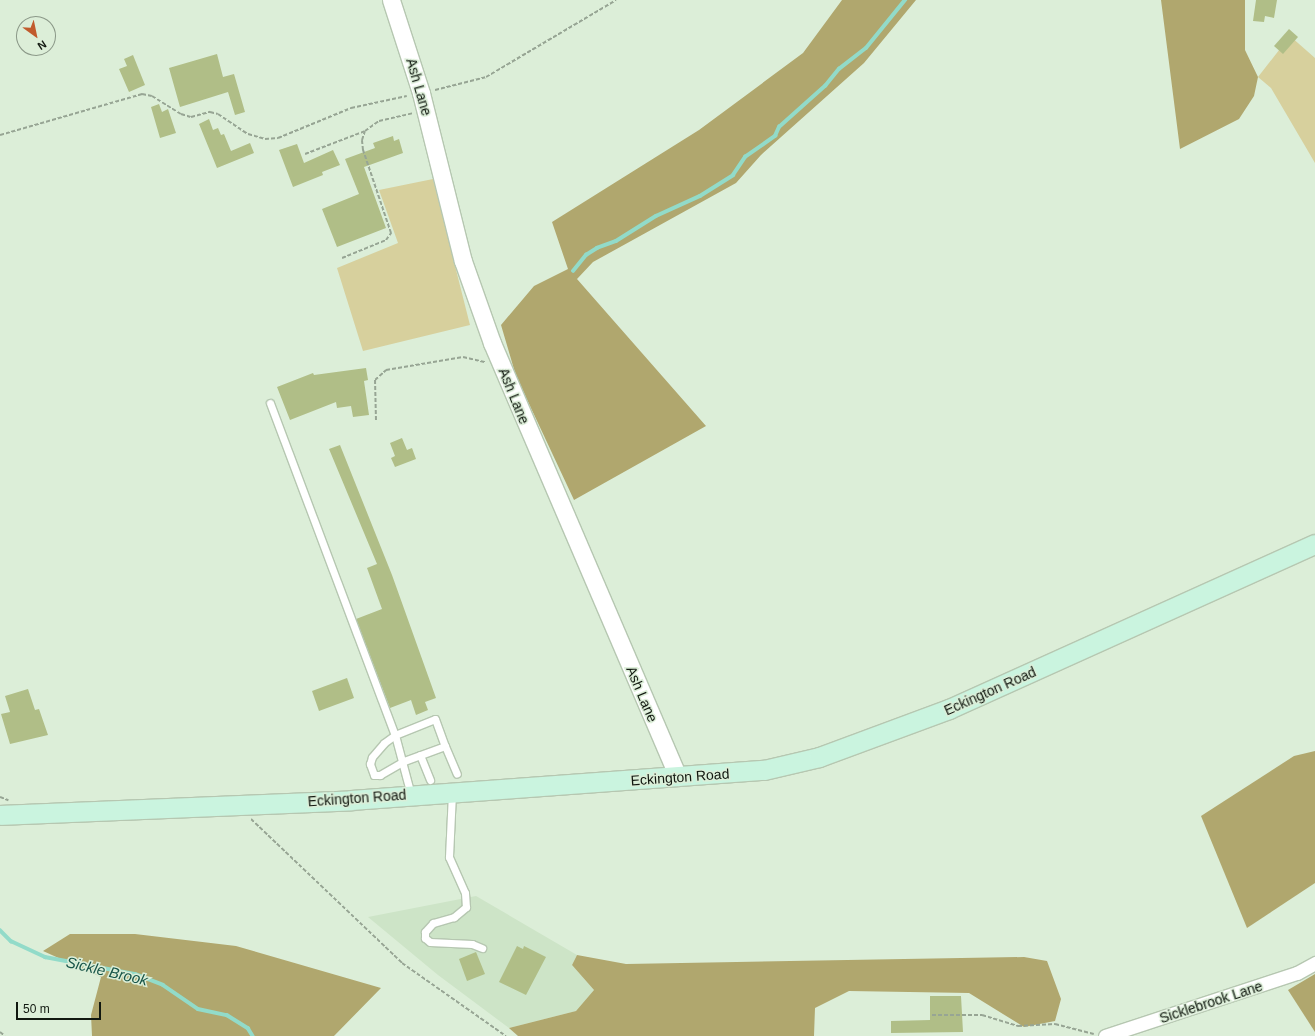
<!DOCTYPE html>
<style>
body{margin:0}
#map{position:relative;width:1315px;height:1036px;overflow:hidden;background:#dceed8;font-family:Arial,sans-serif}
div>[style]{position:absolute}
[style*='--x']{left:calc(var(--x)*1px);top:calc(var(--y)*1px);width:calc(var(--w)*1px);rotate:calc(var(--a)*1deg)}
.built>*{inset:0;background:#cde4c7}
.green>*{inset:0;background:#d7d09d}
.forest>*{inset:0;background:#b0a76e}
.stream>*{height:3.5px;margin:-1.75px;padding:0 1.75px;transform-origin:1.75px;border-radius:1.75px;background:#92dbc9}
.building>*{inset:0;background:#b0be87}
.path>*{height:2px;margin-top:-1px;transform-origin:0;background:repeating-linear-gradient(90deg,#97a594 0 4px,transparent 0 6px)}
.roads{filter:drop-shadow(1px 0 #b6c7b1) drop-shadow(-1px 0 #b6c7b1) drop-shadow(0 1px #b6c7b1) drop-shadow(0 -1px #b6c7b1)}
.service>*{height:7px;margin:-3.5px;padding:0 3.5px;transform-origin:3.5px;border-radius:3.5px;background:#fff}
.minor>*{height:13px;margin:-6.5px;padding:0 6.5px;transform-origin:6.5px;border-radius:6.5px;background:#fff}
.tertiary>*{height:17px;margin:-8.5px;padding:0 8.5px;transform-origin:8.5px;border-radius:8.5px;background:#fff}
.secondary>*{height:19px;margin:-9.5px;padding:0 9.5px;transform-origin:9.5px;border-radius:9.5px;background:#caf4df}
span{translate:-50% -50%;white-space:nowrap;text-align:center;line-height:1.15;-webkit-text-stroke:3px #dceed8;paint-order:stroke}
.street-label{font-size:14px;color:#111810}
.water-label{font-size:15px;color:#175448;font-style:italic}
.north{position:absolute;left:16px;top:16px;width:40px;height:40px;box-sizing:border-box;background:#dceed8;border:1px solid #8b9888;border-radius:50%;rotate:147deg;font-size:11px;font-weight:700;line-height:16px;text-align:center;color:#111810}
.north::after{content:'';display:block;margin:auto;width:14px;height:18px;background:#c15b2d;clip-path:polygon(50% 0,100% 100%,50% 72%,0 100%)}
.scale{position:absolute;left:16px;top:1002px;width:85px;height:18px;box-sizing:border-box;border:2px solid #111810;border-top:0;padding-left:5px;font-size:12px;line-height:14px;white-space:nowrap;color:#111810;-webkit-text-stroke:3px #dceed8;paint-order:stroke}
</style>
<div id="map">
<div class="built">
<div style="clip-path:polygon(476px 896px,577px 955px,572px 965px,594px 990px,576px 1011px,509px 1028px,438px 975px,368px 917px)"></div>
</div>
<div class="green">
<div style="clip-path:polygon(1290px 36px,1315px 58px,1315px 163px,1271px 88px,1258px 77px)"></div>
<div style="clip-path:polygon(433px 179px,470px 325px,363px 351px,337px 268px,398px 243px,379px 190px)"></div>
</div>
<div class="forest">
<div style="clip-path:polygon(842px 0,916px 0,864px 63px,761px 155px,736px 183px,593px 262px,577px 279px,706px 426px,574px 500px,516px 376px,501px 325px,534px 286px,568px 269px,552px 222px,699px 130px,803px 53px)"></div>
<div style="clip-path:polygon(1161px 0,1245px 0,1245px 50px,1258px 77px,1254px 96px,1239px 119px,1180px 149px)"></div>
<div style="clip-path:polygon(1315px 751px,1315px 883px,1247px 928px,1201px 816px,1294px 756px)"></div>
<div style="clip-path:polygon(70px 934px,135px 934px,236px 946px,381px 988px,334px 1036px,92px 1036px,91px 1015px,101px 977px,43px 951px)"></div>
<div style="clip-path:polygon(577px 955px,626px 964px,1024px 957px,1047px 961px,1061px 999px,1055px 1021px,1024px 1027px,969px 993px,849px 991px,815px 1008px,814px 1036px,518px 1036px,509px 1028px,576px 1011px,594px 990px,572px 965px)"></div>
<div style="clip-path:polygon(1315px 974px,1315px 1032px,1288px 990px)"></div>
</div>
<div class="stream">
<div style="--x:573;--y:271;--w:21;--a:-51"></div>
<div style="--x:586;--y:255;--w:13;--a:-32"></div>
<div style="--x:597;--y:248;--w:20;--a:-20"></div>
<div style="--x:616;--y:241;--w:47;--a:-32"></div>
<div style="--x:656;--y:216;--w:48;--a:-24.4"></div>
<div style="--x:700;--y:196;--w:39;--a:-32"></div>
<div style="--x:733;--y:175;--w:22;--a:-56"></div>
<div style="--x:745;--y:157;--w:37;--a:-35"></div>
<div style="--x:775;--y:136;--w:10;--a:-66"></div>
<div style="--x:779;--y:127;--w:62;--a:-41.7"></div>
<div style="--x:825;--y:86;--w:22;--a:-51"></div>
<div style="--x:839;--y:69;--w:34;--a:-38"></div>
<div style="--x:866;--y:48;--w:62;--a:-50.9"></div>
<div style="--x:0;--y:930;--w:16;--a:45"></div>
<div style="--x:11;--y:941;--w:38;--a:25"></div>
<div style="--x:45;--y:957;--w:92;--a:10.7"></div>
<div style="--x:135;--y:974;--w:30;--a:21"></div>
<div style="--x:163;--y:985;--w:42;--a:34.4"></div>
<div style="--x:198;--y:1009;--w:30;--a:12"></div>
<div style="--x:227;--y:1015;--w:25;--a:32"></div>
<div style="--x:248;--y:1028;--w:9;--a:58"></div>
</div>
<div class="building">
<div style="clip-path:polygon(1256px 0,1277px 0,1274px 18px,1265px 16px,1264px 22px,1253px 21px)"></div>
<div style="clip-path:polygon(1289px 29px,1298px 37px,1283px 54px,1274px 46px)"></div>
<div style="clip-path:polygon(217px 54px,223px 77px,234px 74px,245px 112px,235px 115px,228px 92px,180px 107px,169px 68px)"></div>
<div style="clip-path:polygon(133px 55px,145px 85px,129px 92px,119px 69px,127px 66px,124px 59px)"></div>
<div style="clip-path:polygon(159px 104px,162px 112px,168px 109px,176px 133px,160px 138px,151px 107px)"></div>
<div style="clip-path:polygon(209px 119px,213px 130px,218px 128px,221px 135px,224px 134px,231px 151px,250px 143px,254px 153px,217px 168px,199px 124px)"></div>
<div style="clip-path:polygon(393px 136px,394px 141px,399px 139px,403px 153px,364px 167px,386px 228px,337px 247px,322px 209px,359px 194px,345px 159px,375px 148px,373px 143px)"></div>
<div style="clip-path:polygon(297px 144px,304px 163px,333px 150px,340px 165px,322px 172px,323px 175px,293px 187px,279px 150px)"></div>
<div style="clip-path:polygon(366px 368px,368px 380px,364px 381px,369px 415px,353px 417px,351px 406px,337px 408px,336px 402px,290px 420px,277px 387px,313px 373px,314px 375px)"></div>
<div style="clip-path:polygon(402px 438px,407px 450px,412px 448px,416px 459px,395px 467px,391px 458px,395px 456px,390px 443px)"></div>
<div style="clip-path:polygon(340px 445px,392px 575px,436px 698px,425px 702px,428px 710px,416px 715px,411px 700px,390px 708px,356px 619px,382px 609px,367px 568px,377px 564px,329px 449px)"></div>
<div style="clip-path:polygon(347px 678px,354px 698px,319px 711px,312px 691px)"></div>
<div style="clip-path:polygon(28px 689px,35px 710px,39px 709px,48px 735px,10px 744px,1px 714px,10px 712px,5px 696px)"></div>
<div style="clip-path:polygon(517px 946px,523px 949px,524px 946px,546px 957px,526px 995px,499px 982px)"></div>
<div style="clip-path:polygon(476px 952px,485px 974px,467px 981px,459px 959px)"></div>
<div style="clip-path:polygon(930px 996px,961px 996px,963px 1032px,891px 1033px,891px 1021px,930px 1020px)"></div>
</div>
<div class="path">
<div style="--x:435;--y:90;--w:53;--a:-14.3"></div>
<div style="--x:486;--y:77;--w:151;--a:-30.6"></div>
<div style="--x:0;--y:135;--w:148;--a:-16.1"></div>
<div style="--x:142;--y:94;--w:10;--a:11"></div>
<div style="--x:152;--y:96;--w:34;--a:32"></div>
<div style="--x:181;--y:114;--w:10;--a:17"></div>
<div style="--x:191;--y:117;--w:20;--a:-15"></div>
<div style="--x:210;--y:112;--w:8;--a:14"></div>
<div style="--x:218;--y:114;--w:36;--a:34"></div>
<div style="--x:248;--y:134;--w:18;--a:16"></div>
<div style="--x:265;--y:139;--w:13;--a:-4"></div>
<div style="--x:278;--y:138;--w:79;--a:-22.3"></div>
<div style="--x:351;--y:108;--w:57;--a:-12.1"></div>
<div style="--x:305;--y:154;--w:64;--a:-21"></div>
<div style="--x:342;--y:258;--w:48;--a:-22.2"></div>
<div style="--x:386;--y:240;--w:9;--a:-54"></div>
<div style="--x:391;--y:233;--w:88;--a:-108.6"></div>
<div style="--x:363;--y:150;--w:10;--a:-96"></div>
<div style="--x:362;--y:140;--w:9;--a:-72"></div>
<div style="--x:365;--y:131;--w:17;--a:-36"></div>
<div style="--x:379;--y:121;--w:35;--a:-13"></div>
<div style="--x:376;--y:420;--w:40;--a:-91.4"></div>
<div style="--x:375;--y:380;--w:15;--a:-42"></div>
<div style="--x:386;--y:370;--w:78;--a:-9.6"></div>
<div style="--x:463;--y:357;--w:23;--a:13"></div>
<div style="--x:0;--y:797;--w:9;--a:21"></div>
<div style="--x:251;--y:819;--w:209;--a:43.6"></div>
<div style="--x:402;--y:963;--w:127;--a:35.1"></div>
<div style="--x:932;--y:1015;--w:50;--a:0"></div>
<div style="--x:982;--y:1015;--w:38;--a:17"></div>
<div style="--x:1018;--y:1026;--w:37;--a:-3"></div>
<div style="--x:1055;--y:1024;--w:40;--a:14.4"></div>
<div style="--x:0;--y:1032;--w:6;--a:39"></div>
</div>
<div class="roads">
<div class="service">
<div style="--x:270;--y:403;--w:355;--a:69.4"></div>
<div style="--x:395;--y:735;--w:62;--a:75.1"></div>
<div style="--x:435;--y:719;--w:29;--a:70"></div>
<div style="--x:445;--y:746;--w:44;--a:159.9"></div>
<div style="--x:404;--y:761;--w:28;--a:150"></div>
<div style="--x:380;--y:775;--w:6;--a:180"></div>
<div style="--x:374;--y:775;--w:12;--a:-110"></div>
<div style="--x:370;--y:764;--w:7;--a:-74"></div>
<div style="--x:372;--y:757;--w:18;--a:-49"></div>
<div style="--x:384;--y:743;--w:14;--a:-36"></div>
<div style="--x:395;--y:735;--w:43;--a:-21.8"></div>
<div style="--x:445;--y:746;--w:30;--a:67"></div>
<div style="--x:420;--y:755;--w:27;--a:68"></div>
<div style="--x:452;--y:793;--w:64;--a:92.7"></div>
<div style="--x:449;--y:857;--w:39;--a:66"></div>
<div style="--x:465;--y:893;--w:14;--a:86"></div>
<div style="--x:466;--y:907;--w:16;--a:140"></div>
<div style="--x:454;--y:917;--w:22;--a:164"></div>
<div style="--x:433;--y:923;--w:12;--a:132"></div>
<div style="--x:425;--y:932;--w:6;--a:90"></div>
<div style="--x:425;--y:938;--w:6;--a:39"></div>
<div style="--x:430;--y:942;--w:42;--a:2.7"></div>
<div style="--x:472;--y:944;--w:11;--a:22"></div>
</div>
<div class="minor">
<div style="--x:1105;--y:1036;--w:202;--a:-18.2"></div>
<div style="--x:1297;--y:973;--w:21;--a:-29"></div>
</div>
<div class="tertiary">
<div style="--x:391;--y:0;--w:98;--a:72.1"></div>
<div style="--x:421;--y:93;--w:173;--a:76"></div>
<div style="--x:463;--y:261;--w:87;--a:70.5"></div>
<div style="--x:492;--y:343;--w:472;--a:66.8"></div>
</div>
<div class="secondary">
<div style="--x:0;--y:815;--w:351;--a:-2.4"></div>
<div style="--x:351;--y:800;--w:414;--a:-4.2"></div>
<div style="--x:764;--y:770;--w:57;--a:-13.3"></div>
<div style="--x:819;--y:757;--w:139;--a:-20.3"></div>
<div style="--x:949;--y:709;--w:401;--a:-24.3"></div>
</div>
</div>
<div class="street-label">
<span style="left:419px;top:87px;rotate:74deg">Ash Lane</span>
<span style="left:514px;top:396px;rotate:68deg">Ash Lane</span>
<span style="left:990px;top:691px;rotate:-24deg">Eckington Road</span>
<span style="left:642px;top:694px;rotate:67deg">Ash Lane</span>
<span style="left:680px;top:777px;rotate:-4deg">Eckington Road</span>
<span style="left:357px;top:798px;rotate:-4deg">Eckington Road</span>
<span style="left:1211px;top:1002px;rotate:-18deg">Sicklebrook Lane</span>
</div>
<div class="water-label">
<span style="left:107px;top:971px;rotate:13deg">Sickle Brook</span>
</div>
<div class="north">N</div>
<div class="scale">50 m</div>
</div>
